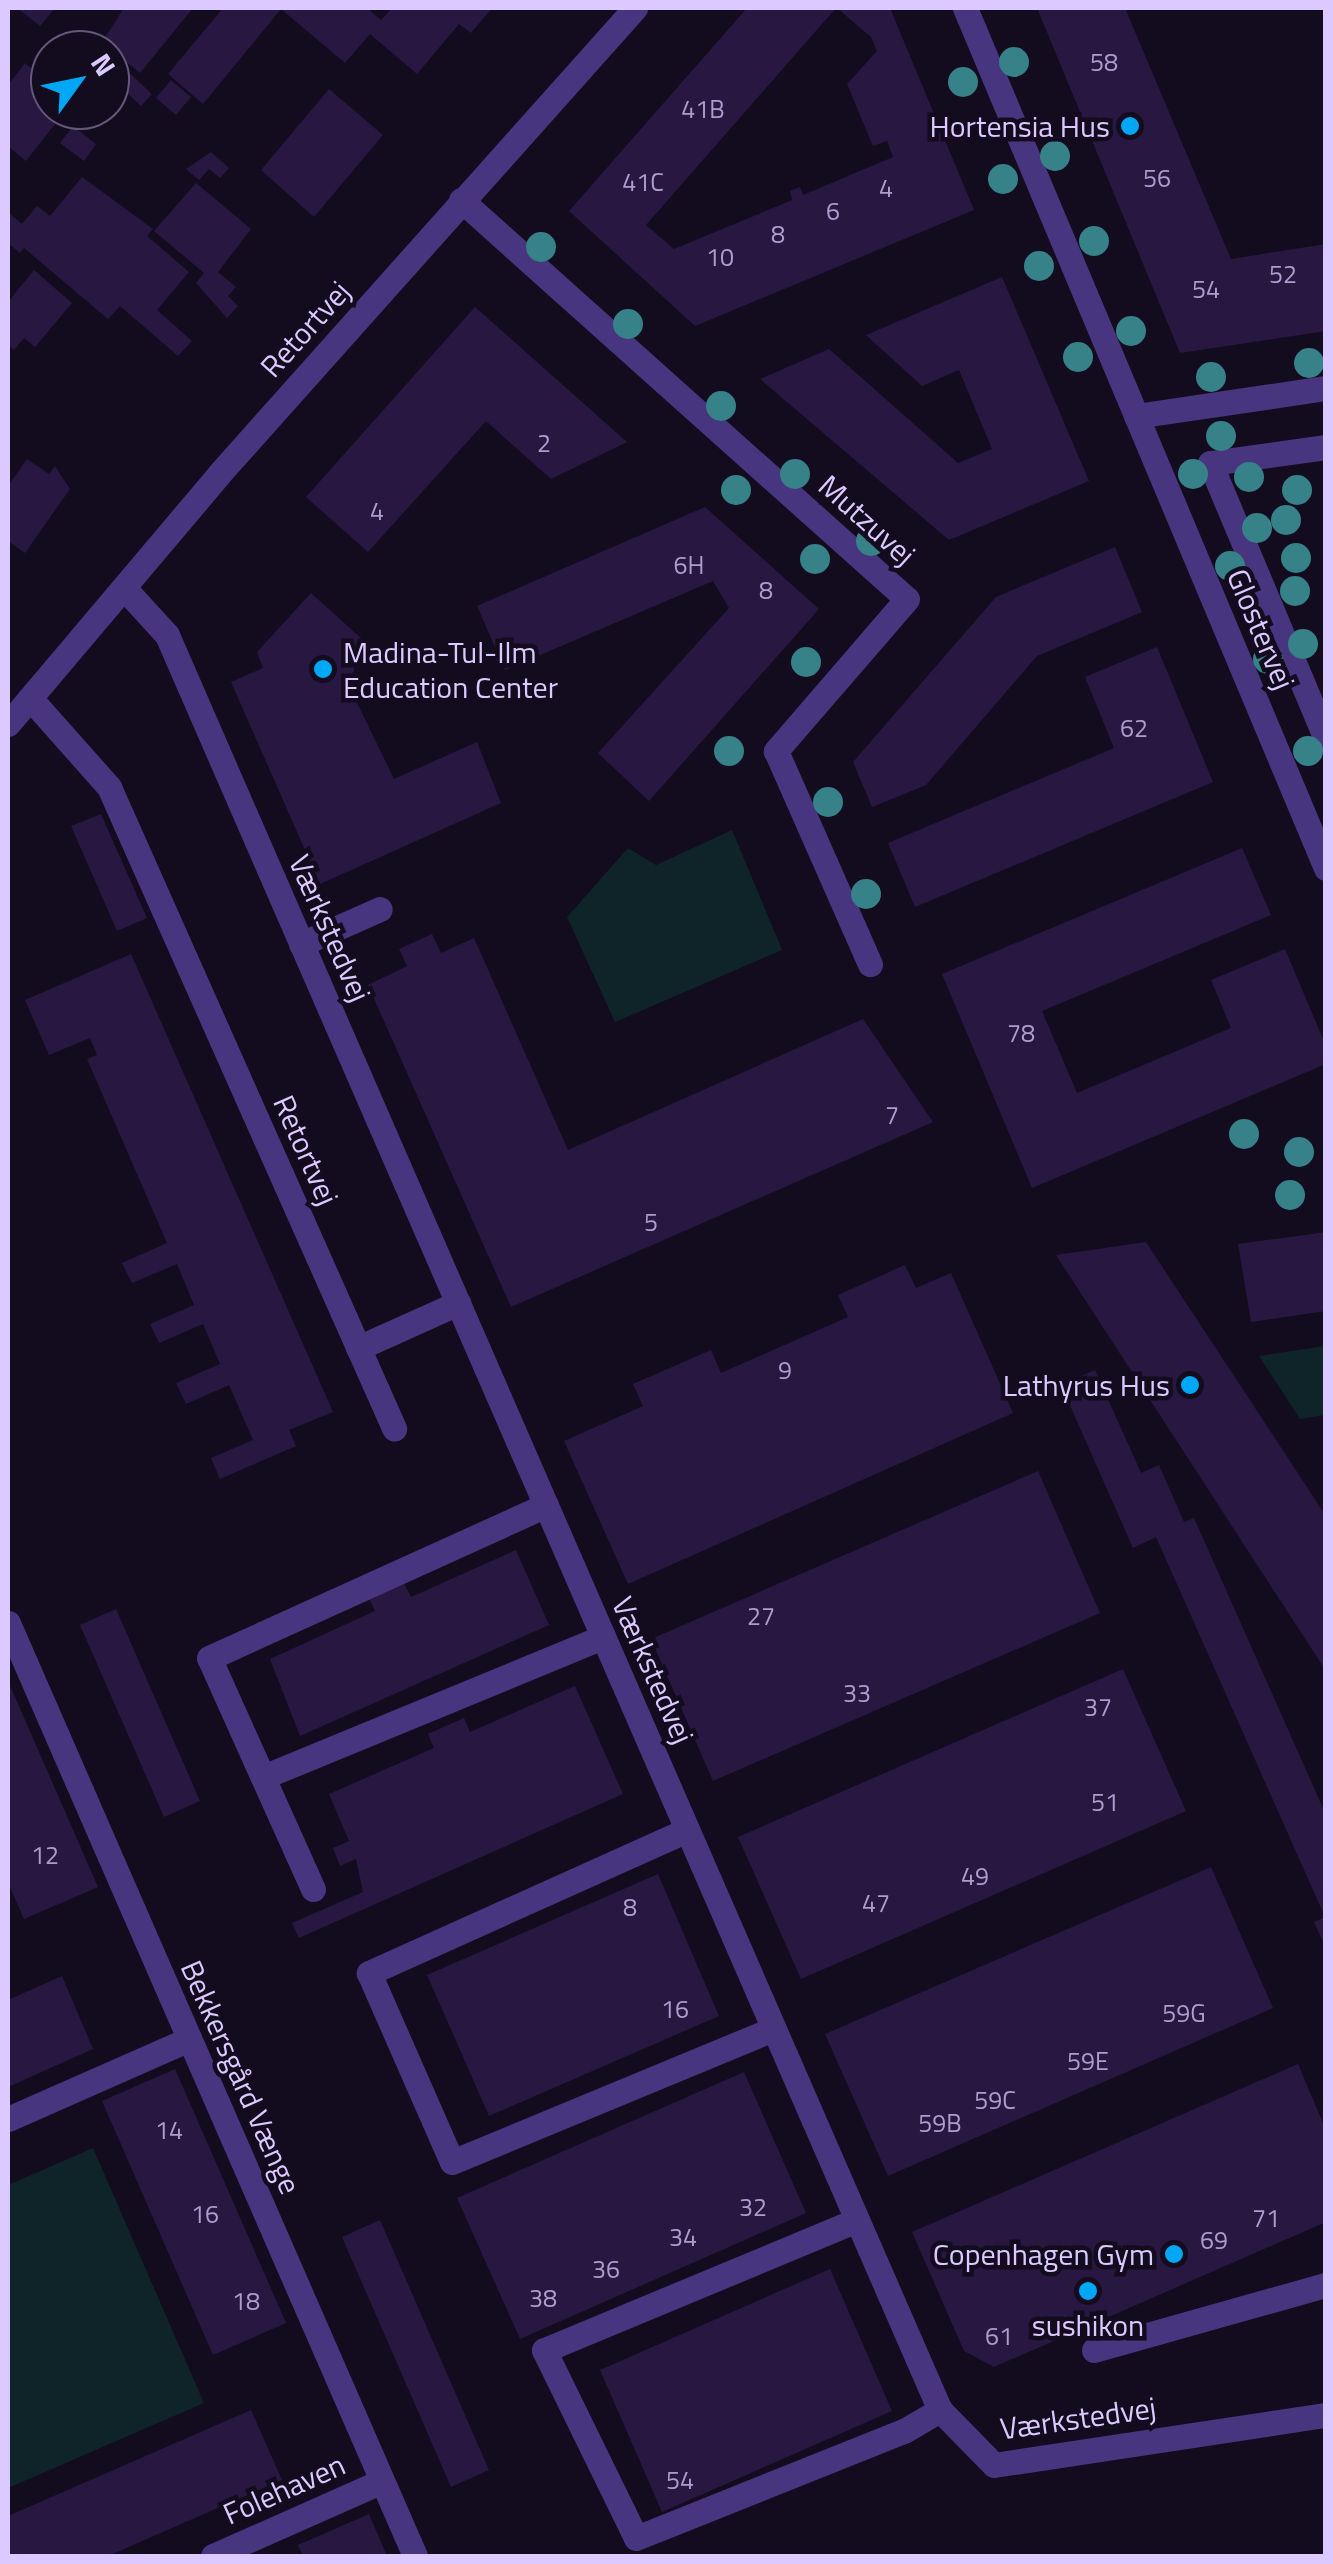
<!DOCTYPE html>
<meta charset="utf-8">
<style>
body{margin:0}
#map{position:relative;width:1333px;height:2564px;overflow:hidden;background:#130c1f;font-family:"Titillium Web",sans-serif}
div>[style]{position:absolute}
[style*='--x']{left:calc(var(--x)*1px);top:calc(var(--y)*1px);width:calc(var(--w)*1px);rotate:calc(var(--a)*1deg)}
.green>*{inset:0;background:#0e2429}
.building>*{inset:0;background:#281740}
.minor>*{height:25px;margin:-12.5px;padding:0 12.5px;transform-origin:12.5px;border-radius:12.5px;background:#48357f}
.trees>*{width:30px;height:30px;margin:-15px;border-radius:50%;background:#368288}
.dots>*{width:28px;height:28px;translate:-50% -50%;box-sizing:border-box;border:5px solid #130c1f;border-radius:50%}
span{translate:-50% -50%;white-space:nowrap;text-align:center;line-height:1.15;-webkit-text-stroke:9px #130c1f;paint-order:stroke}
.number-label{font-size:25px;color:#ae9ccf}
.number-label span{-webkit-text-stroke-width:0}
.poi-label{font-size:30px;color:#dbc9ff}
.right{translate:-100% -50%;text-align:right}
.left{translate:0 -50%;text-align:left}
.street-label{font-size:30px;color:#dbc9ff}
.frame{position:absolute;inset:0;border:10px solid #dbc9ff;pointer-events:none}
.north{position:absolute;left:30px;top:30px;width:100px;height:100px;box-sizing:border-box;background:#130c1f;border:2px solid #635879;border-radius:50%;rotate:57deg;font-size:28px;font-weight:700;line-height:40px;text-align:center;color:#dbc9ff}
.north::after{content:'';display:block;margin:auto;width:35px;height:45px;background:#00a7f4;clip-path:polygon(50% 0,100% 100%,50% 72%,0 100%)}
</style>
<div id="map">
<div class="green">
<div style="clip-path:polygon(732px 830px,782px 950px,615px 1022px,567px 917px,628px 848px,656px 865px)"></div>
<div style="clip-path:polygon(1325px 1346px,1325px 1415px,1300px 1419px,1259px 1356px)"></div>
<div style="clip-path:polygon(93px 2148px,204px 2403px,8px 2488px,8px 2185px)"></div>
</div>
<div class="building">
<div style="clip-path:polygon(17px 8px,55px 8px,40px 26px)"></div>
<div style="clip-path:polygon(124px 8px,193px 8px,140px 73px,102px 42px)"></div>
<div style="clip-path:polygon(223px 8px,367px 8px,381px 20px,392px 8px,492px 8px,471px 33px,459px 24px,417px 74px,370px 34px,345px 63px,281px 9px,203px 104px,168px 74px)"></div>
<div style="clip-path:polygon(747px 8px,836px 8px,646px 225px,674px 249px,792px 200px,790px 191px,800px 187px,803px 195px,893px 157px,887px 141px,873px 146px,847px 84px,877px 51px,871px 37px,837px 8px,890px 8px,974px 210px,695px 326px,569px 211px)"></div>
<div style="clip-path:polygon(1037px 8px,1125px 8px,1231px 259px,1326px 244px,1326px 331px,1180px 353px)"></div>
<div style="clip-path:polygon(25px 63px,50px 84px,50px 110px,66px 110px,26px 161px,8px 146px,8px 85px)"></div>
<div style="clip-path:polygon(124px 68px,152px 94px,141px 106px,113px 80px)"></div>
<div style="clip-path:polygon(171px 80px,191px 97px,176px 115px,156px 98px)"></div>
<div style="clip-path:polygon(329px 89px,383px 135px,314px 217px,261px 170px)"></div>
<div style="clip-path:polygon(73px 126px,96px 144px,84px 161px,60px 143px)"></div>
<div style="clip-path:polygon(211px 152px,229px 168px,220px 178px,209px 169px,199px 180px,186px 169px)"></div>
<div style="clip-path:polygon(82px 177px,153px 229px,147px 236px,189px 272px,157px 310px,192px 341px,178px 356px,120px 306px,108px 319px,24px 248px,20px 253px,8px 243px,8px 212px,22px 224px,37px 206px,50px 216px)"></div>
<div style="clip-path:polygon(196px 183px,251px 229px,218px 272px,236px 287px,228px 296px,238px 306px,227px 318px,196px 283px,204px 273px,154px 231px)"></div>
<div style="clip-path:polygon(34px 270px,72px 303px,35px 347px,24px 338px,14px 350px,8px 344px,8px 302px)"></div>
<div style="clip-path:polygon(1002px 277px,1089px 481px,949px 540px,760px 379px,829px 349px,958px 463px,992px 449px,959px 370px,922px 386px,866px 335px)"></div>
<div style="clip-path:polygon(475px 307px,627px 442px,551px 479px,486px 421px,368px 552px,306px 497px)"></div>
<div style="clip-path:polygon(27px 459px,49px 474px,55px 466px,70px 489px,25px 553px,8px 541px,8px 486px)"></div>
<div style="clip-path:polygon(705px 507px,819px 609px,649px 801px,598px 753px,729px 608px,713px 581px,505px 670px,477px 606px)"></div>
<div style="clip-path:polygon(1115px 547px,1142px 612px,1037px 656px,926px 785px,872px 807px,853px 762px,996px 597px)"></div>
<div style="clip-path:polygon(311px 593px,374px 650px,346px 680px,394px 779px,477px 742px,501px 803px,320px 884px,231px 682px,263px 668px,257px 652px)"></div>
<div style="clip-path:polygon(1157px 647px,1213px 782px,915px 907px,888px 843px,1114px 748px,1085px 677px)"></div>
<div style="clip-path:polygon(101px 814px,147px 918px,117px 931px,71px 826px)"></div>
<div style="clip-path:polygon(1242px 848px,1271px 915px,1042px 1011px,1077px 1093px,1231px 1028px,1211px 980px,1285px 949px,1326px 1046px,1326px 1064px,1032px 1188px,942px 974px)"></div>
<div style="clip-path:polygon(432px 934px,441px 953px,474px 938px,568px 1150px,863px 1019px,933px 1122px,511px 1307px,368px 985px,407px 966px,399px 949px)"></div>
<div style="clip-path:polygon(131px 954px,333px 1412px,289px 1430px,296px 1446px,220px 1479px,211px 1458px,253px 1440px,229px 1385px,186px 1404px,176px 1383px,220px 1364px,203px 1324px,159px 1343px,150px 1324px,194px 1305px,177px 1264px,132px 1283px,122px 1263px,167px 1243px,87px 1059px,97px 1055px,90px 1038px,49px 1055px,25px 1000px)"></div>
<div style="clip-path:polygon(1326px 1232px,1326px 1311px,1251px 1322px,1238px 1244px)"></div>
<div style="clip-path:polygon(1146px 1242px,1326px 1516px,1326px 1671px,1056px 1255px)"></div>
<div style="clip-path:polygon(905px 1265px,916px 1288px,951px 1273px,1013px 1413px,628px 1584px,564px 1441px,643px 1406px,633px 1384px,711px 1350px,721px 1373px,848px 1317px,838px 1295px)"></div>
<div style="clip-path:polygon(1095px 1370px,1141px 1473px,1159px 1465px,1184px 1522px,1194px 1518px,1326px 1815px,1326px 1948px,1314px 1922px,1325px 1917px,1156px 1537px,1133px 1548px,1061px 1385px)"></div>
<div style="clip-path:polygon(1038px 1471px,1100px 1613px,713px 1781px,651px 1639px)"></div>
<div style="clip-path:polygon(516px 1550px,549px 1625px,300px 1736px,270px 1659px,375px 1611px,369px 1598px,404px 1583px,411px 1597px)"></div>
<div style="clip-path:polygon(116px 1609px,200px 1801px,164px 1817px,80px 1625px)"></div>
<div style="clip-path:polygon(1123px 1669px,1186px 1811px,801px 1979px,738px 1837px)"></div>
<div style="clip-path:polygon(8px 1681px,98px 1887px,24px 1919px,8px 1883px)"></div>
<div style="clip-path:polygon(575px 1686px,623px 1794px,299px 1938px,292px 1923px,363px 1892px,356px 1859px,340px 1866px,333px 1848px,349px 1841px,329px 1794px,434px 1748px,428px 1734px,464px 1718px,470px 1732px)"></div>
<div style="clip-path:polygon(1211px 1867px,1273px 2008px,888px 2176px,825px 2034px)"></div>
<div style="clip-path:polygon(658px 1874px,719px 2016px,489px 2116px,427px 1975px)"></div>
<div style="clip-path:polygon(62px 1976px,93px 2049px,8px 2087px,8px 2000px)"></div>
<div style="clip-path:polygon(1298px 2064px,1326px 2130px,1326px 2222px,994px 2367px,964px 2351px,912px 2232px)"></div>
<div style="clip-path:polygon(175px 2069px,286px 2323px,213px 2355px,102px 2101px)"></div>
<div style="clip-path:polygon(744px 2072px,806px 2213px,520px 2339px,457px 2198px)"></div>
<div style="clip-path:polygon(380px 2220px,489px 2470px,451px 2487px,342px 2237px)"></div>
<div style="clip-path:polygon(830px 2269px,892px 2411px,662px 2512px,600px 2370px)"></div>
<div style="clip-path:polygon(251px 2410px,282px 2480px,108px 2556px,8px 2556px,8px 2516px)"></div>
<div style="clip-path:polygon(369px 2514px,387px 2556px,303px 2556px,298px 2545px)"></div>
</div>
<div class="minor">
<div style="--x:965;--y:8;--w:933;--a:67.23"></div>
<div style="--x:461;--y:200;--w:598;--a:41.82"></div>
<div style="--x:907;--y:599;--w:201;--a:130.8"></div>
<div style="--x:776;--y:751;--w:233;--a:66.2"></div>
<div style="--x:1136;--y:416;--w:192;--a:-8.4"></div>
<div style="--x:1326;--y:447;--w:117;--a:172.1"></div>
<div style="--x:1210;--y:463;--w:299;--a:67.2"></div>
<div style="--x:125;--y:589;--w:62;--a:47.6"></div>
<div style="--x:167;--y:635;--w:1936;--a:66.47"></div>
<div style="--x:940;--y:2410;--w:77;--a:45.5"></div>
<div style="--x:994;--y:2465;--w:336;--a:-8.6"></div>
<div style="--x:30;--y:698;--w:119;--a:48.4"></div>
<div style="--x:109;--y:787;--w:702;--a:66.03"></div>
<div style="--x:8;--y:724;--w:327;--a:-49.8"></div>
<div style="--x:219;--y:474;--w:625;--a:-48.24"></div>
<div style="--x:301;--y:944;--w:86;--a:-23.9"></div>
<div style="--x:358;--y:1348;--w:110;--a:-24.2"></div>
<div style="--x:8;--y:1623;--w:1018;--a:66.43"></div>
<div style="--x:263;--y:1777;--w:368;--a:-22.4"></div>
<div style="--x:687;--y:1830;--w:349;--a:155.8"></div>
<div style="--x:369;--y:1973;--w:206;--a:66.3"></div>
<div style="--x:452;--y:2162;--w:347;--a:-22.5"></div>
<div style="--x:313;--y:1889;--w:253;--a:-114.2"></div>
<div style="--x:209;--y:1658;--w:370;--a:-24.4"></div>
<div style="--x:8;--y:2119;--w:198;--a:-23.8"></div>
<div style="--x:857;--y:2220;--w:339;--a:157.4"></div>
<div style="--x:544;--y:2350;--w:209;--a:63.9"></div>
<div style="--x:636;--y:2538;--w:289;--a:-21.8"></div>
<div style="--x:904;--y:2431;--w:42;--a:-30.3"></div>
<div style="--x:1094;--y:2350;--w:241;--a:-15.7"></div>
<div style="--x:213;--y:2556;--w:185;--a:-23.9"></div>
</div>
<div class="trees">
<div style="left:1014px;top:62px"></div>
<div style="left:963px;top:82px"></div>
<div style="left:1055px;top:156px"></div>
<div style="left:1003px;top:179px"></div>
<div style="left:1094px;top:241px"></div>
<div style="left:541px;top:247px"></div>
<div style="left:1039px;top:266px"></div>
<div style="left:628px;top:324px"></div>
<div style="left:1131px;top:331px"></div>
<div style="left:1078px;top:357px"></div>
<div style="left:1309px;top:363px"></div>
<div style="left:1211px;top:377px"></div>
<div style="left:721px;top:406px"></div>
<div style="left:1221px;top:436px"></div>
<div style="left:795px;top:474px"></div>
<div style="left:1193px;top:474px"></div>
<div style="left:1249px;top:477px"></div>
<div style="left:736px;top:490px"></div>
<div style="left:1297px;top:490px"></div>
<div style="left:1286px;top:520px"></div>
<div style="left:1257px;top:528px"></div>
<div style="left:871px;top:541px"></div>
<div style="left:1296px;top:558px"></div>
<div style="left:815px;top:559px"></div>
<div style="left:1230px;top:566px"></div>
<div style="left:1295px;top:591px"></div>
<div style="left:1303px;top:644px"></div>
<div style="left:1268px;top:659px"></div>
<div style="left:806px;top:662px"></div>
<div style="left:729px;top:751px"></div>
<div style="left:1308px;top:751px"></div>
<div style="left:828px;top:802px"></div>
<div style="left:866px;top:894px"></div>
<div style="left:1244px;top:1134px"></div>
<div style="left:1299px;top:1152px"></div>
<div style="left:1290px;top:1195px"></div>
</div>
<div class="dots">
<div style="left:1130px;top:126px;background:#00a7f4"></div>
<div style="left:323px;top:669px;background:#00a7f4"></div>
<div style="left:1190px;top:1385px;background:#00a7f4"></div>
<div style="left:1174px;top:2254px;background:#00a7f4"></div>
<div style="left:1088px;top:2291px;background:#00a7f4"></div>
</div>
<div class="number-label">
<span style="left:1104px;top:62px">58</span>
<span style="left:703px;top:109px">41B</span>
<span style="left:1157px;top:178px">56</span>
<span style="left:643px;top:182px">41C</span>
<span style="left:886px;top:188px">4</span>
<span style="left:833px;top:211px">6</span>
<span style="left:778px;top:234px">8</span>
<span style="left:720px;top:257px">10</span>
<span style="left:1283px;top:274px">52</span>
<span style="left:1206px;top:289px">54</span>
<span style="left:544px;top:443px">2</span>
<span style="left:377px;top:511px">4</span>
<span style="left:689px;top:565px">6H</span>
<span style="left:766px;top:590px">8</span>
<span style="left:1134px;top:728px">62</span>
<span style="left:1021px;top:1033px">78</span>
<span style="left:892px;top:1115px">7</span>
<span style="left:651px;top:1222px">5</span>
<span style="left:785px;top:1370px">9</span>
<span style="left:761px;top:1616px">27</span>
<span style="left:857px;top:1693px">33</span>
<span style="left:1098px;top:1707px">37</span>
<span style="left:1105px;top:1802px">51</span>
<span style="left:45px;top:1855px">12</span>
<span style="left:975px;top:1876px">49</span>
<span style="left:876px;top:1903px">47</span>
<span style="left:630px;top:1907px">8</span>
<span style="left:675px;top:2009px">16</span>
<span style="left:1184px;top:2013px">59G</span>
<span style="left:1088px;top:2061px">59E</span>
<span style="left:995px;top:2100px">59C</span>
<span style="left:940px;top:2123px">59B</span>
<span style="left:169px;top:2130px">14</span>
<span style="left:753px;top:2207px">32</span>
<span style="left:205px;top:2214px">16</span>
<span style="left:1266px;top:2218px">71</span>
<span style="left:683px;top:2237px">34</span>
<span style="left:1214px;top:2240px">69</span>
<span style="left:606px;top:2269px">36</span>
<span style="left:543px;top:2298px">38</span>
<span style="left:246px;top:2301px">18</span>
<span style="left:999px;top:2336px">61</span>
<span style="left:680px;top:2480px">54</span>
</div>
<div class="poi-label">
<span class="right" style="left:1110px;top:126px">Hortensia Hus</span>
<span class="left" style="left:343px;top:669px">Madina-Tul-Ilm<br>Education Center</span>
<span class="right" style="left:1170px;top:1385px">Lathyrus Hus</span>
<span class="right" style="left:1154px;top:2254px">Copenhagen Gym</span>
<span style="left:1088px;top:2325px">sushikon</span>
</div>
<div class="street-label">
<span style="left:305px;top:329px;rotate:-48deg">Retortvej</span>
<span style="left:867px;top:520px;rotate:42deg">Mutzuvej</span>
<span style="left:1261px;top:629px;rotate:67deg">Glostervej</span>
<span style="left:330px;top:928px;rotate:66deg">Værkstedvej</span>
<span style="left:306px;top:1150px;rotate:66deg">Retortvej</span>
<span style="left:653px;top:1670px;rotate:66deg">Værkstedvej</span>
<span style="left:241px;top:2077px;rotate:66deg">Bekkersgård Vænge</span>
<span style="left:1078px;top:2418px;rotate:-8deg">Værkstedvej</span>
<span style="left:284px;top:2489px;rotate:-24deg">Folehaven</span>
</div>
<div class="frame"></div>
<div class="north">N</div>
</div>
